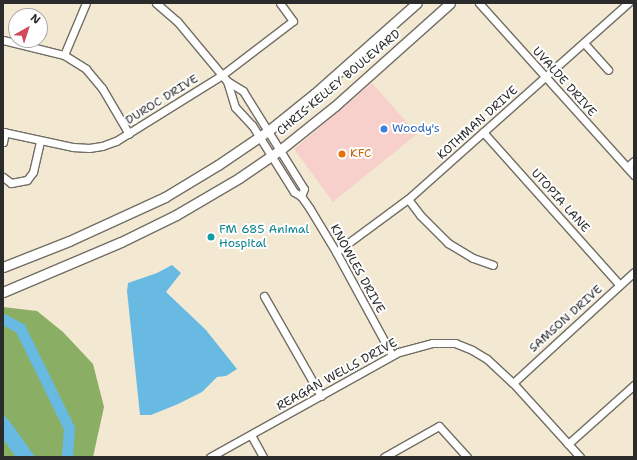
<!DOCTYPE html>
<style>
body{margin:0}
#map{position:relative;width:637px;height:460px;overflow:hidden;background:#f3e9d2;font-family:"Shantell Sans",sans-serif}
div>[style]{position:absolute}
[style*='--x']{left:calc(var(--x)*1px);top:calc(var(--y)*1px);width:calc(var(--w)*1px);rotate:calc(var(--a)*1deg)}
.built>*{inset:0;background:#f7d0cc}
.forest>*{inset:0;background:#8aaf64}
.water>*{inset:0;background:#68bae3}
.river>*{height:11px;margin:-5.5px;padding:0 5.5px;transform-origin:5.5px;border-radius:5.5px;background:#68bae3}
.roads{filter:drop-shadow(1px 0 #716e65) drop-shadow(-1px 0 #716e65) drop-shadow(0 1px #716e65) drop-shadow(0 -1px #716e65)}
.minor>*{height:7px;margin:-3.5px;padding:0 3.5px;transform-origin:3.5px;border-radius:3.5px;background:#fff}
.major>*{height:9px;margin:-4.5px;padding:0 4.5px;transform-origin:4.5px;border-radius:4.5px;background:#fff}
.dots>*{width:11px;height:11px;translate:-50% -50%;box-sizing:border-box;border:2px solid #fff;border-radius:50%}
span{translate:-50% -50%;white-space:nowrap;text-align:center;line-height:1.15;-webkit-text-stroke:4px #fff;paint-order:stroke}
.street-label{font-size:12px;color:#2b2b2b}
.shop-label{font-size:12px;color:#366cbe}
.left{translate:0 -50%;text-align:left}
.food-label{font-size:12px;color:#c56008}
.culture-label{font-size:12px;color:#0d838f}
.frame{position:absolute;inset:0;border:4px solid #2b2b2b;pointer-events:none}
.north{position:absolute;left:8px;top:8px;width:40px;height:40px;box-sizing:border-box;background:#fff;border:1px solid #aaa;border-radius:50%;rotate:39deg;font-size:11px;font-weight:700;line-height:16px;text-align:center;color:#2b2b2b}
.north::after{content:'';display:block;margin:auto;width:14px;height:18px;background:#d1495b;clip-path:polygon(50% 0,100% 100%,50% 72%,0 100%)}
</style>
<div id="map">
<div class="built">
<div style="clip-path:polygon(372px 83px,417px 134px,333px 202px,294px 149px)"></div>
</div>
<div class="forest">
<div style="clip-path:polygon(3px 307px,37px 311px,63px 332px,93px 364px,104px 407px,93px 457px,3px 457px)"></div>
</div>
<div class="water">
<div style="clip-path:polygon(172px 265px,181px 273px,166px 292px,206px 330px,237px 369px,226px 376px,217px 377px,202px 392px,178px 404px,151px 415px,140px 415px,127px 291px,128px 283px,157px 273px)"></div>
<div style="clip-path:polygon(3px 414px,11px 423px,35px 457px,16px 457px,3px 439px)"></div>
</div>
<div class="river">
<div style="--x:3;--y:319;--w:19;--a:28"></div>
<div style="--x:20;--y:328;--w:111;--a:63.9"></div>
<div style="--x:69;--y:428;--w:29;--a:94"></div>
</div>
<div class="roads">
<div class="minor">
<div style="--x:156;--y:3;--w:28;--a:41"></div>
<div style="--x:177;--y:21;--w:78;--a:50.2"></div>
<div style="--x:227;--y:81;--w:19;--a:32"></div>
<div style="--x:243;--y:91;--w:115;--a:58.1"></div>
<div style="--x:304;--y:189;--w:8;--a:113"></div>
<div style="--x:479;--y:3;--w:232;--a:48"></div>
<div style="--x:3;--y:40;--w:63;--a:13.8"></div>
<div style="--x:64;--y:55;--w:26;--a:32"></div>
<div style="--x:86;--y:69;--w:25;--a:50"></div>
<div style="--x:102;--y:88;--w:53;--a:59.6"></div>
<div style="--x:584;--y:43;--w:36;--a:48"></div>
<div style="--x:64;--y:55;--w:56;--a:-67.1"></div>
<div style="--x:227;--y:81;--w:27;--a:73"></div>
<div style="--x:235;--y:107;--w:25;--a:47"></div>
<div style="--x:252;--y:125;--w:79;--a:57.9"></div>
<div style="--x:294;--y:192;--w:8;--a:30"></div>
<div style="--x:301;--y:196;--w:16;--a:55"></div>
<div style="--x:310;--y:209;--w:50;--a:58.8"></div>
<div style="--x:336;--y:252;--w:117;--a:61.5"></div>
<div style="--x:3;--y:132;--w:72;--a:12.1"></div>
<div style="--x:73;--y:147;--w:16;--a:4"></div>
<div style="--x:89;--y:148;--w:13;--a:-9"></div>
<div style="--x:102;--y:146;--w:15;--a:-20"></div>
<div style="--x:116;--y:141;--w:125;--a:-31.9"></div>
<div style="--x:222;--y:75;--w:89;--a:-37.3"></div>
<div style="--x:293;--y:21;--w:22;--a:-126"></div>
<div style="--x:483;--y:132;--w:205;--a:48.2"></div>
<div style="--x:3;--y:142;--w:10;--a:-79"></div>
<div style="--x:627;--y:167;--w:9;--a:-41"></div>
<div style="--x:3;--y:177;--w:10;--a:37"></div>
<div style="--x:11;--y:183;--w:16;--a:-11"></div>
<div style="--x:27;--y:180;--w:10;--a:-53"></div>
<div style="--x:33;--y:172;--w:32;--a:-77"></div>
<div style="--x:408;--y:199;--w:20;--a:53"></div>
<div style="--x:420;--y:215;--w:40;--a:45"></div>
<div style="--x:448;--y:243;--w:29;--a:31"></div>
<div style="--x:473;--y:258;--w:21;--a:19"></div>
<div style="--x:336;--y:252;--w:89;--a:-36.4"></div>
<div style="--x:408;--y:199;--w:295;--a:-41.7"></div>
<div style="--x:264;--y:296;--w:115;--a:60.3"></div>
<div style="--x:513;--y:383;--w:164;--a:-42.5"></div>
<div style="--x:251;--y:435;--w:25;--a:61"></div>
<div style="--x:568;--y:444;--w:89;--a:-41.8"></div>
<div style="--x:210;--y:457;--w:216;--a:-29.1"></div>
<div style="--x:399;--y:352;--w:34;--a:-15"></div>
<div style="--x:432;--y:343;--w:23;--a:0"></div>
<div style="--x:455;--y:343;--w:18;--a:22"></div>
<div style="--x:472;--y:350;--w:17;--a:31"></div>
<div style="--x:487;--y:359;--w:35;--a:43"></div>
<div style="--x:513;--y:383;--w:100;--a:47.8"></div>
<div style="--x:384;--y:457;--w:63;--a:-29.4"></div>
<div style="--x:439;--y:426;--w:42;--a:47.9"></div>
</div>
<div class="major">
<div style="--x:3;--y:267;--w:71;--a:-21.5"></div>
<div style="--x:69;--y:241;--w:106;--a:-24.6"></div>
<div style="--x:165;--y:197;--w:62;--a:-31.1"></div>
<div style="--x:218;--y:165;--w:60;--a:-34.2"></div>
<div style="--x:268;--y:131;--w:59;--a:-38.8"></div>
<div style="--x:314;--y:94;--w:137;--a:-41.5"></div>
<div style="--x:3;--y:292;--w:128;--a:-23"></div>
<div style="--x:121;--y:242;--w:61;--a:-26.1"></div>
<div style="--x:176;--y:215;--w:73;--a:-30.4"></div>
<div style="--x:239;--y:178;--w:50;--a:-34.3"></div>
<div style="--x:280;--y:150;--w:70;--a:-38.7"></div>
<div style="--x:335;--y:106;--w:154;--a:-41.8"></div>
</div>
</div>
<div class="dots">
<div style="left:384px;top:129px;background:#3f7fe0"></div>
<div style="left:342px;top:154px;background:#e8710a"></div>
<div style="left:211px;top:237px;background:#0f9aa8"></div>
</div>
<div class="street-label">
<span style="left:564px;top:82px;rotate:48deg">UVALDE DRIVE</span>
<span style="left:339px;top:83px;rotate:-40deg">CHRIS KELLEY BOULEVARD</span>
<span style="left:162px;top:100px;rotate:-32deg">DUROC DRIVE</span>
<span style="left:478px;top:123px;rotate:-42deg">KOTHMAN DRIVE</span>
<span style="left:560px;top:201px;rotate:48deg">UTOPIA LANE</span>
<span style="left:357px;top:269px;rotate:61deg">KNOWLES DRIVE</span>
<span style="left:566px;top:319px;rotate:-42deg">SAMSON DRIVE</span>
<span style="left:337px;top:375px;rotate:-29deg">REAGAN WELLS DRIVE</span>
</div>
<div class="shop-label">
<span class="left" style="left:392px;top:129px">Woody's</span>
</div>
<div class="food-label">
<span class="left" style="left:350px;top:154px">KFC</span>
</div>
<div class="culture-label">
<span class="left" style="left:219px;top:237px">FM 685 Animal<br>Hospital</span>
</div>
<div class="frame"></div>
<div class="north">N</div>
</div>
